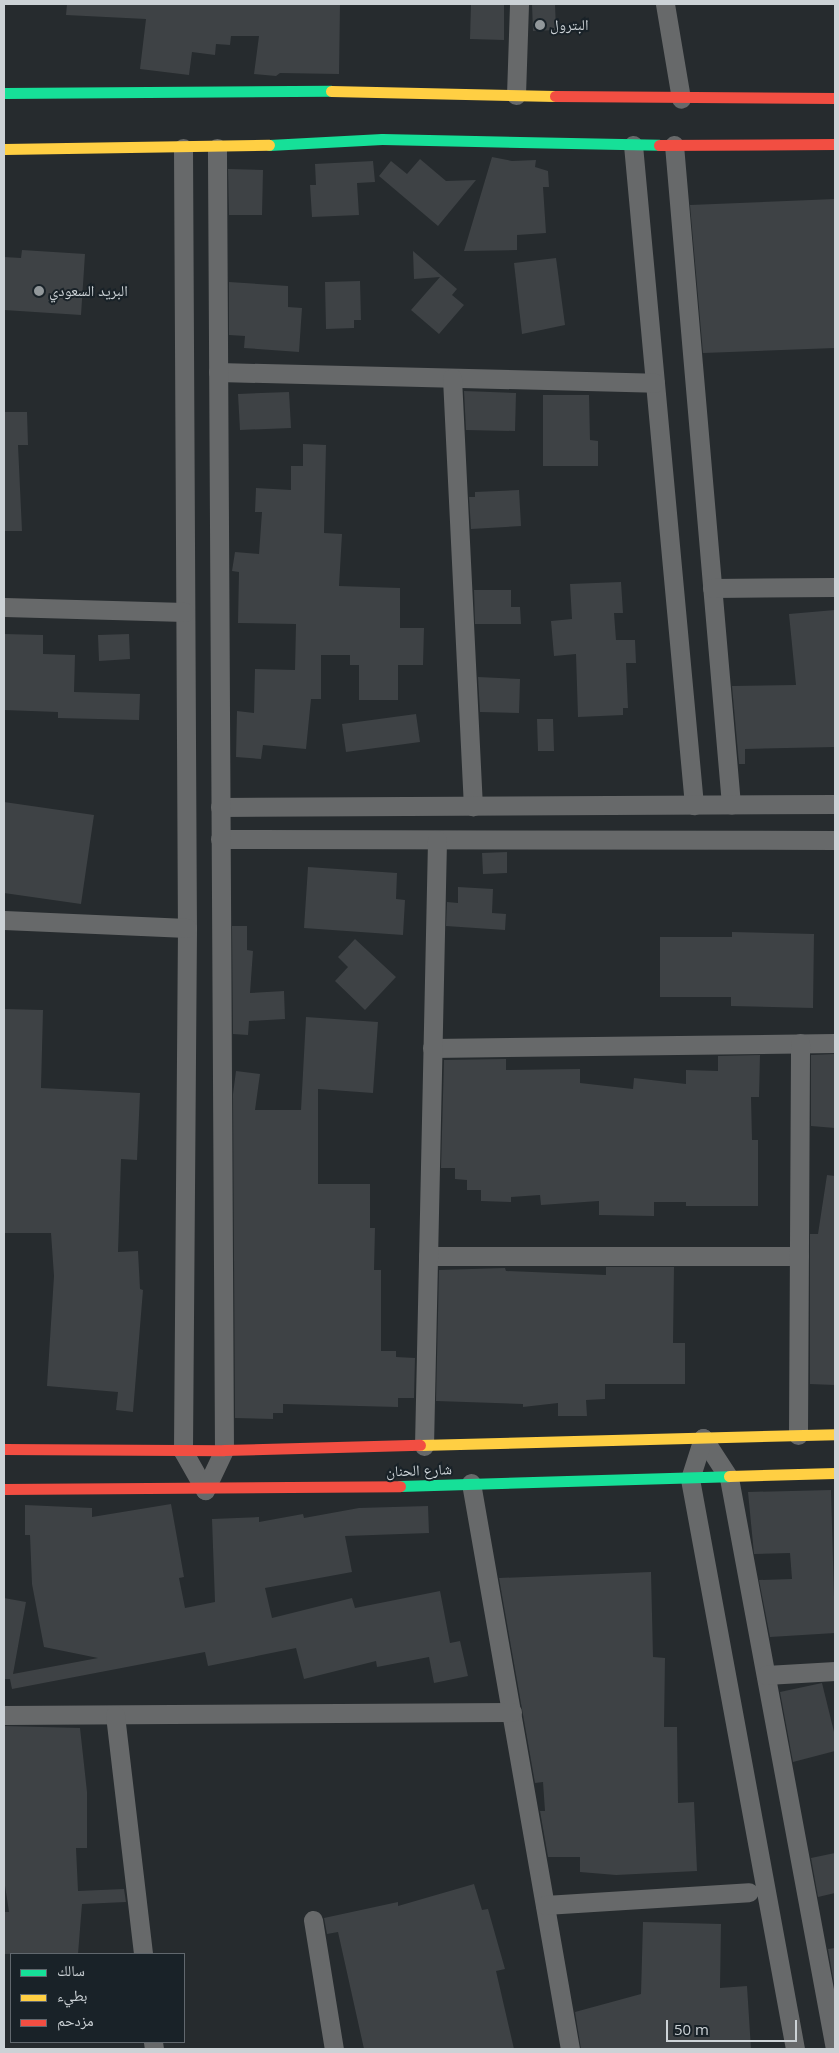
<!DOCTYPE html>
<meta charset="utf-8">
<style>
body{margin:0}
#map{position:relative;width:839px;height:2053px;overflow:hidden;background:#262b2e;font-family:"Open Sans","Noto Naskh Arabic",sans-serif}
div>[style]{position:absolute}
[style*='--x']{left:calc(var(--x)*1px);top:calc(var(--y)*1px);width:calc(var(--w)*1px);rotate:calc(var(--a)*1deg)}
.building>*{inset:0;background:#3e4245}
.street>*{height:19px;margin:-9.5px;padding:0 9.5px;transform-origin:9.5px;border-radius:9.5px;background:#67696a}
.fast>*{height:11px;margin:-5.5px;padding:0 5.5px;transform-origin:5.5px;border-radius:5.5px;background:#16e098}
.slow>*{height:11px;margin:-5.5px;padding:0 5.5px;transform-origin:5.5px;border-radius:5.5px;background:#ffcf43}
.jam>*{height:11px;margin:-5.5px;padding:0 5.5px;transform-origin:5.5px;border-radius:5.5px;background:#f24e42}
.dots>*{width:14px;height:14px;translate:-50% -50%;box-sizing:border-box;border:2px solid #192228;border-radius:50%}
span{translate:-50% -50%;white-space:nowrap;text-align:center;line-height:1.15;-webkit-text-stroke:4px #192228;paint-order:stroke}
.poi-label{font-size:15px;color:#ccd2d6}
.left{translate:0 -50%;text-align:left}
.street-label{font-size:15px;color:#ccd2d6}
.frame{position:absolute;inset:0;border:5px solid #ccd2d6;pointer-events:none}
.legend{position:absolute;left:10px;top:1953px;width:175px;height:90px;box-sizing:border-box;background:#192228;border:1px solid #61686e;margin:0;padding:6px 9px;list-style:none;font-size:15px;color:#ccd2d6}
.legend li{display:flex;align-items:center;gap:10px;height:25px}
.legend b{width:25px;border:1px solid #61686e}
.scale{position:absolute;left:666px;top:2020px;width:131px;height:22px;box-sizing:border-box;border:2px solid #ccd2d6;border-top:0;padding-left:6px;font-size:15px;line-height:18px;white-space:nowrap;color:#ccd2d6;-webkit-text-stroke:4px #192228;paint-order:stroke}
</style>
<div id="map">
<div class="building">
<div style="clip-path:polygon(67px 4px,340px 4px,339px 74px,280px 73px,276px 76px,254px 74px,259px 36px,231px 36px,230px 45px,216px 44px,215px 55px,192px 52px,189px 75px,140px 69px,146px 19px,66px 15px)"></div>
<div style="clip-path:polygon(471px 4px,504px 4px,504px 40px,470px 39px)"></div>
<div style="clip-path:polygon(532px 4px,555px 4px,556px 30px,533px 31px)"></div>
<div style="clip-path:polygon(492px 157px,512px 161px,536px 160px,535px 167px,548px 171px,549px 187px,543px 187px,546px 233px,517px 235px,517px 250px,464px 251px)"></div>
<div style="clip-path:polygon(420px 159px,446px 181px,476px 180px,438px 226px,379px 176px,391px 161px,407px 174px)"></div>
<div style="clip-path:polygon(373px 161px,375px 182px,357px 183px,359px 215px,312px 217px,310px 185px,316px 185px,315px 164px)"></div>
<div style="clip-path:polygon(228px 169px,263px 170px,262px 215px,229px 215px)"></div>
<div style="clip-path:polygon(835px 199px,835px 348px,703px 353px,690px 205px)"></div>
<div style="clip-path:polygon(22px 250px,85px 254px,81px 315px,4px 310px,4px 257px,21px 258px)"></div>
<div style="clip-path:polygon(413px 251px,457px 289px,452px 295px,464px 305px,439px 334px,411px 310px,440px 277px,414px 279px)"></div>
<div style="clip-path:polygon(556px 258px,565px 325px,522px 334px,514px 263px)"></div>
<div style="clip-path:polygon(360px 281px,361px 320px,354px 320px,354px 328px,326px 329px,325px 282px)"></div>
<div style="clip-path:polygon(229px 282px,288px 286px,288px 307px,302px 308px,299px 352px,244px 348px,245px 336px,229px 335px)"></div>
<div style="clip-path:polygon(464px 391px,516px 393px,515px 431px,466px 430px)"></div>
<div style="clip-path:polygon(289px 392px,291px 428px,240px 430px,238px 394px)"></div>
<div style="clip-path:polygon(543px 395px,589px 395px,590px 440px,598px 441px,598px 466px,543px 466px)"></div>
<div style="clip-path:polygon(4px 412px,27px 412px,28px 445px,18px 445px,22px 531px,4px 531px)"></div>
<div style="clip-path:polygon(303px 444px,326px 445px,324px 533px,342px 534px,339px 586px,400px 588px,400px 628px,424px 628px,423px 665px,398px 665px,398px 700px,359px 700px,359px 665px,350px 665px,350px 655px,321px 655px,321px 699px,311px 699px,306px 749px,263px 745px,261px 759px,236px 757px,237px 711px,254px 713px,255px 669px,295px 670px,296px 624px,238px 623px,239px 572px,232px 571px,235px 552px,259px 554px,262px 512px,255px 512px,256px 488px,291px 490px,291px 466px,303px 466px)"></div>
<div style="clip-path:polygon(519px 490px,521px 526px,471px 529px,469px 497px,475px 497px,475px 492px)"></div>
<div style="clip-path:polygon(621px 582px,623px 613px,614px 613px,616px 640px,635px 640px,636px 663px,626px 663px,628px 708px,623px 708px,623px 715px,578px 717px,576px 654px,554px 656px,551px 621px,572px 619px,570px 584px)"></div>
<div style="clip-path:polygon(474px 590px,511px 590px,511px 607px,520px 607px,521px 624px,475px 624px)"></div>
<div style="clip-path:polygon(835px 610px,835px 747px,745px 749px,745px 764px,739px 764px,732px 686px,796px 685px,789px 614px)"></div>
<div style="clip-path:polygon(4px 634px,43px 635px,43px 654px,75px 655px,74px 692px,140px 694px,139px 720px,58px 718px,58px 712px,4px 710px)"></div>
<div style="clip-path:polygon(129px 634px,130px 659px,99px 661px,98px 635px)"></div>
<div style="clip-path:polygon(478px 677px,520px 679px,519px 713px,480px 712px)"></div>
<div style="clip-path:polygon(416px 714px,420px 742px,346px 752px,342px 724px)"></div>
<div style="clip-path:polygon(537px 719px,553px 719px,554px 751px,538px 751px)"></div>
<div style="clip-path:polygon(4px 802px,94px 815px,81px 904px,4px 893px)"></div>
<div style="clip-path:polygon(507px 852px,507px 873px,483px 874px,482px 853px)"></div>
<div style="clip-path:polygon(308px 867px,397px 873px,396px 899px,405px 900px,403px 935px,304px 928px)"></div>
<div style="clip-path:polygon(458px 887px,493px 889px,492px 913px,506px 914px,505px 930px,446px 926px,447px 902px,458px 903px)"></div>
<div style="clip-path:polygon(232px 926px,247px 926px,247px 950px,253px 951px,250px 993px,284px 991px,285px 1019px,249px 1021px,248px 1035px,233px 1034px)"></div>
<div style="clip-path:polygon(732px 932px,814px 934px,813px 1008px,731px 1006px,731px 997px,660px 997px,660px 937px,732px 937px)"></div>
<div style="clip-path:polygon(355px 939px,396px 977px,365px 1010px,335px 981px,348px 967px,338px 957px)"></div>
<div style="clip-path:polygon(4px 1009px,43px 1010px,41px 1088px,140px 1093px,137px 1160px,121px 1159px,118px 1252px,138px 1251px,140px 1289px,143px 1290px,133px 1412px,116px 1410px,118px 1392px,47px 1386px,54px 1276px,51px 1233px,4px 1233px)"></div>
<div style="clip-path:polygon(306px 1017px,378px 1022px,373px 1093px,318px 1089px,318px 1184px,370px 1184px,370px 1228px,375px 1228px,374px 1270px,381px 1270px,381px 1351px,396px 1351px,396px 1357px,415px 1358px,414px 1398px,398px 1398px,398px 1407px,283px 1404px,283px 1413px,273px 1413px,273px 1419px,235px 1418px,233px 1094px,236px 1071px,260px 1074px,255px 1110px,301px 1110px)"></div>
<div style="clip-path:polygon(835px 1054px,835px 1128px,811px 1126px,811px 1055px)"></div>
<div style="clip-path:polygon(760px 1055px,759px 1097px,751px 1097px,752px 1140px,758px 1140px,758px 1206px,686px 1206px,686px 1202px,654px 1202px,654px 1216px,599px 1215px,599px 1201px,541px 1205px,540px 1195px,511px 1197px,511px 1202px,481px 1201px,481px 1190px,467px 1190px,467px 1180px,455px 1179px,455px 1168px,441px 1168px,444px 1060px,506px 1059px,506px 1070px,580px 1069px,580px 1083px,633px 1089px,634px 1078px,686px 1084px,686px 1070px,718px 1071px,718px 1056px)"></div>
<div style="clip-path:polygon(827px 1175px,835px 1176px,835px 1385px,810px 1384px,810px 1234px,818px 1234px)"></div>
<div style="clip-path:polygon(606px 1267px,674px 1267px,673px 1343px,685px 1343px,685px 1384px,605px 1384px,605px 1399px,586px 1400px,587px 1416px,558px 1416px,558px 1403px,523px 1407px,523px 1404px,436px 1401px,439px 1270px,505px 1268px,506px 1271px,606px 1275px)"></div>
<div style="clip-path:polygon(831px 1490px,835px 1633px,770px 1637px,759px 1580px,792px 1579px,790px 1553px,754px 1554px,748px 1492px)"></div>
<div style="clip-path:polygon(171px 1504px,184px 1577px,179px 1578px,185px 1608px,215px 1602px,212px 1519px,259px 1517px,259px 1522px,303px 1514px,304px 1518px,359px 1508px,428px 1506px,429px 1533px,345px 1536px,352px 1572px,265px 1588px,272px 1618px,352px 1598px,355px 1608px,440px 1591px,450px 1643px,460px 1641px,468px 1676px,434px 1683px,429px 1657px,377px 1667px,376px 1661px,304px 1679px,296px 1648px,208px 1666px,205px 1652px,12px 1689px,10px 1679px,4px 1679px,4px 1598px,26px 1602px,13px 1674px,98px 1658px,44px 1647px,32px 1584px,30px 1535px,25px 1535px,25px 1505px,92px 1508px,92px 1517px)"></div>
<div style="clip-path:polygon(651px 1572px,653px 1657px,665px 1658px,664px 1727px,677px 1727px,678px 1803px,694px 1802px,697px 1871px,616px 1875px,580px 1872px,580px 1857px,548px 1857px,540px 1811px,545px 1811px,543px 1782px,535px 1783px,499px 1578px)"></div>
<div style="clip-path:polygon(822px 1683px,835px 1736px,835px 1751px,793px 1762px,780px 1692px)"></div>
<div style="clip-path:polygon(4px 1726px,80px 1728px,87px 1792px,87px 1848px,76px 1848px,78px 1891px,124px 1889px,126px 1902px,82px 1904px,78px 1954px,4px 1954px,4px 1912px,9px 1912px,4px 1879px)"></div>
<div style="clip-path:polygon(835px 1853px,835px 1893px,818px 1897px,811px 1858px)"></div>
<div style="clip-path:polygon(474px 1884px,482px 1910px,488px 1909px,505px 1969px,496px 1971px,514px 2049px,364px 2049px,338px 1932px,327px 1934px,324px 1918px,398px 1902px,398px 1906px)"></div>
<div style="clip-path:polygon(643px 1922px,721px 1924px,720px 1988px,747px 1986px,751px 2049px,581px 2049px,575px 2012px,641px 1994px)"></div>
<div style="clip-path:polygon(835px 1948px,835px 1989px,828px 1949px)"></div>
</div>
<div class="street">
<div style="--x:665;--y:4;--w:96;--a:80.4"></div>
<div style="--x:516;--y:95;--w:91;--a:-88.1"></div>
<div style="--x:633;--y:145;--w:663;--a:84.72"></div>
<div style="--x:674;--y:145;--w:662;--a:85.06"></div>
<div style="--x:183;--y:148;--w:780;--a:89.71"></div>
<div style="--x:187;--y:928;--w:523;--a:90.44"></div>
<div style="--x:183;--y:1451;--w:45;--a:60.6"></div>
<div style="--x:218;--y:372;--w:437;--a:1.4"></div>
<div style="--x:452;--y:378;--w:429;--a:87.2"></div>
<div style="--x:712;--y:588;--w:123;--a:-0.5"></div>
<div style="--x:4;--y:607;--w:181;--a:1.6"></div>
<div style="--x:220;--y:807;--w:615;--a:-0.28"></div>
<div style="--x:220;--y:839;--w:615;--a:0.09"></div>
<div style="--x:4;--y:920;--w:183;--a:2.5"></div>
<div style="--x:432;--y:1048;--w:403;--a:-0.7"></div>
<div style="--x:428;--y:1256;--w:371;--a:0"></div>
<div style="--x:798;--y:1435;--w:392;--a:-89.7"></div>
<div style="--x:703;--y:1438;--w:48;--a:57"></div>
<div style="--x:729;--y:1478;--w:581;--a:79.48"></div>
<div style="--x:703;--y:1438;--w:43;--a:107.6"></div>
<div style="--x:690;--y:1479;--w:580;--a:79.56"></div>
<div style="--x:424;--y:1446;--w:606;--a:-88.77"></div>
<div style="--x:471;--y:1483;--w:575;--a:80.08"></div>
<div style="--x:205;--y:1490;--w:44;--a:-64.6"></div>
<div style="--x:224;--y:1450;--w:1302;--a:-90.31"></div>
<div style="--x:766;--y:1675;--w:69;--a:-3.3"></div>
<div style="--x:4;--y:1715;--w:508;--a:-0.34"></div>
<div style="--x:115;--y:1715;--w:241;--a:83.3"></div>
<div style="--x:545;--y:1905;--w:204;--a:-3.6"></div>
<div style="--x:313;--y:1920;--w:131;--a:80.8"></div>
<div style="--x:153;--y:2042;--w:7;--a:82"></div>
</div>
<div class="fast">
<div style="--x:4;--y:93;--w:327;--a:-0.4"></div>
<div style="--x:269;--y:145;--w:113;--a:-3"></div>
<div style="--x:382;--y:139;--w:277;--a:1.2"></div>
<div style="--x:400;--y:1486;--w:329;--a:-1.7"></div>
</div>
<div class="slow">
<div style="--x:331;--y:91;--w:224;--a:1.3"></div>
<div style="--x:4;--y:149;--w:265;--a:-0.9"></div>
<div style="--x:420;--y:1445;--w:415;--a:-1.5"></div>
<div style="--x:729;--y:1476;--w:106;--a:-1.6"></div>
</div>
<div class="jam">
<div style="--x:555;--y:96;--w:280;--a:0.4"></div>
<div style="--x:659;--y:145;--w:176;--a:-0.3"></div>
<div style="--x:4;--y:1449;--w:220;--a:0.3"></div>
<div style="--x:224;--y:1450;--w:196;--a:-1.5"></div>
<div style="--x:4;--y:1489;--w:396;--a:-0.4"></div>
</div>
<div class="dots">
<div style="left:540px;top:25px;background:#92989b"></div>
<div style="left:39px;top:291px;background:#92989b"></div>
</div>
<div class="poi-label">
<span class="left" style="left:550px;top:25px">البترول</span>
<span class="left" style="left:49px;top:291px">البريد السعودي</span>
</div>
<div class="street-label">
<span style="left:419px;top:1470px;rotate:-2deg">شارع الحنان</span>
</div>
<div class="frame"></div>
<ul class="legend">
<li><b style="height:6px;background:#16e098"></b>سالك</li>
<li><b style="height:6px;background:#ffcf43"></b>بطيء</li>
<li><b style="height:6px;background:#f24e42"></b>مزدحم</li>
</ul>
<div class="scale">50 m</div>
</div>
